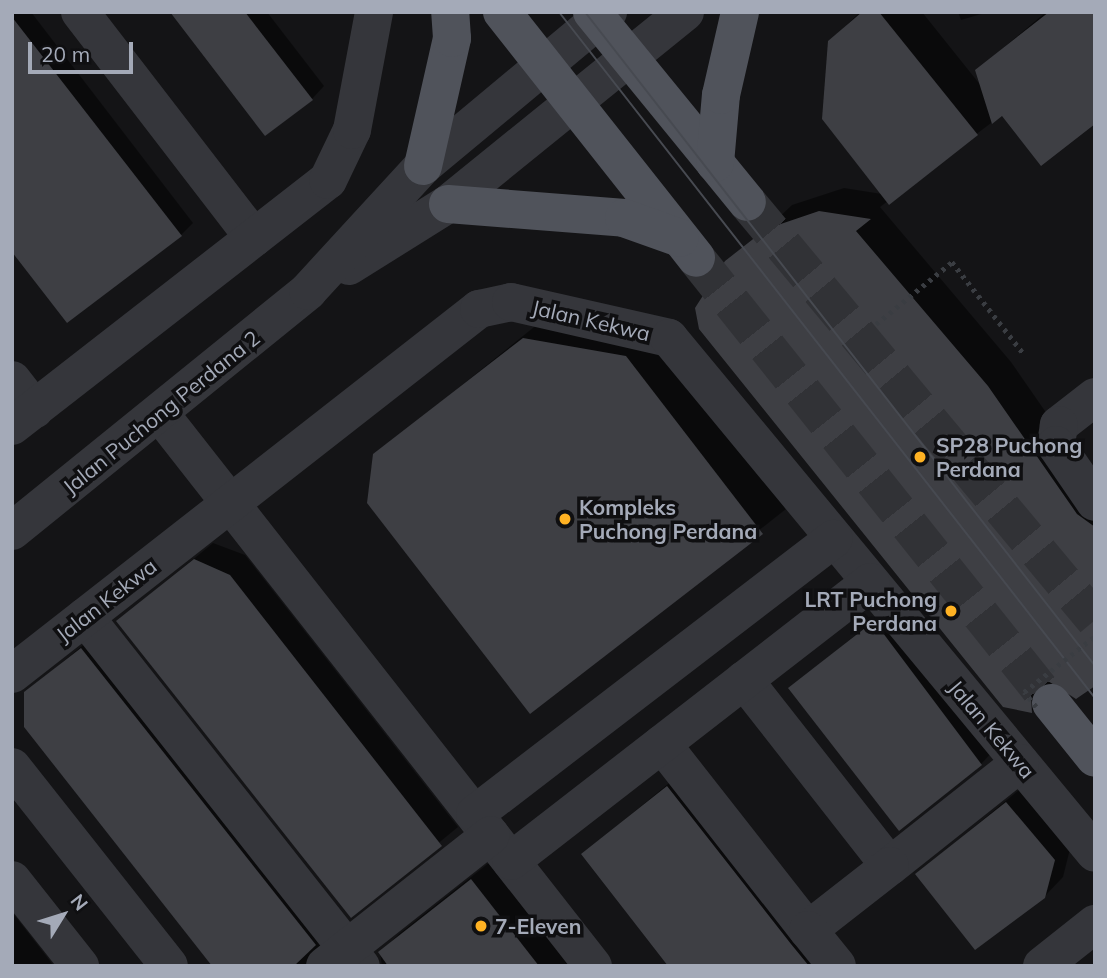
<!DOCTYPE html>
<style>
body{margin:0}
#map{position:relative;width:1107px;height:978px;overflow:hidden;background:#141416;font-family:Mulish,sans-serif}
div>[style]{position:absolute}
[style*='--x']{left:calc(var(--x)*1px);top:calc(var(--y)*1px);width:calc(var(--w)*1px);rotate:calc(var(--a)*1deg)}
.shadow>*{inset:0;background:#0007}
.building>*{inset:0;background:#3e3f44}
.major-tunnel>*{height:38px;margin-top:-19px;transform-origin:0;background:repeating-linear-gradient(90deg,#313236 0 38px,transparent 0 57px)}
.path>*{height:4.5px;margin-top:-2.25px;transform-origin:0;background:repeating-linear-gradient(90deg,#3a3d42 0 3.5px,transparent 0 8.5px)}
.minor>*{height:38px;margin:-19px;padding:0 19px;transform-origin:19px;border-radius:19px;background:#35363b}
.major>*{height:38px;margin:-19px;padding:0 19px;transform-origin:19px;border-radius:19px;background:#50535b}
.tram>*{height:2px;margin:-1px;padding:0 1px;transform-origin:1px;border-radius:1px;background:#474a51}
.path-bridge>*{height:4.5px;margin-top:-2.25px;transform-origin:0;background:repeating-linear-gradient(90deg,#3a3d42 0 3.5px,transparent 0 8.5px)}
.dots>*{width:19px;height:19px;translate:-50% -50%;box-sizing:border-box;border:4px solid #0f0f11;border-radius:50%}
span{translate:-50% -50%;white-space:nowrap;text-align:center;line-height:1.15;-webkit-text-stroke:7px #0f0f11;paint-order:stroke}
.street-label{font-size:21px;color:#a4aab8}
.poi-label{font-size:21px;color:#a4aab8;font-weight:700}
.left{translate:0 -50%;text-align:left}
.right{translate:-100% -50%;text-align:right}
.frame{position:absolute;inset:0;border:14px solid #a4aab8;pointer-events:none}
.north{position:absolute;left:28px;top:880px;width:70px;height:70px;-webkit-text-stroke:5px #0f0f11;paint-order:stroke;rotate:52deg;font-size:19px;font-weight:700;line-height:28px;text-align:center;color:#a4aab8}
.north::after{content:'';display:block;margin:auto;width:24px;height:32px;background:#a4aab8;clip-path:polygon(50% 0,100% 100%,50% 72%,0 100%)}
.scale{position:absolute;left:28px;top:42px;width:105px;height:32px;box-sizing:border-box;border:4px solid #a4aab8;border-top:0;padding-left:9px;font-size:21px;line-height:24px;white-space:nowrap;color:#a4aab8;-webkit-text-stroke:5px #0f0f11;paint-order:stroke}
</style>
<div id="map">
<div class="shadow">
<div style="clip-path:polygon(12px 12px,31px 12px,193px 223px,181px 235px,12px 249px)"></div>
<div style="clip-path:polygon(171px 12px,267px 12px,324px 86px,312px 99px)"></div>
<div style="clip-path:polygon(860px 12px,922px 12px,982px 87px,977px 70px,1046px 12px,1095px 12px,1003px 114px,880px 207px,1011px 362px,1095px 483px,1095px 681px,1055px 687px,1032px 711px,697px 308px,708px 285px,792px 205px,844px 188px,882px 194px,829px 42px)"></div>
<div style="clip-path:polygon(958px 12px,988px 12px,961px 20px)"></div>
<div style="clip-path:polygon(549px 315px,649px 333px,786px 509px,530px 711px,375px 455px)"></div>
<div style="clip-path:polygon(213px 543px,245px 555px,458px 827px,351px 915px,118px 621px)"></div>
<div style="clip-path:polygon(894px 604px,999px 745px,981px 764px,790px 688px)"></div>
<div style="clip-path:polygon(101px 630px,337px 966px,217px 966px,26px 693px)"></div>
<div style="clip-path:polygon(685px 770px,841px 966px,670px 966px,583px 854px)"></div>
<div style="clip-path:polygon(1025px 785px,1072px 841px,1063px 877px,1044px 897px,917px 874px)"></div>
<div style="clip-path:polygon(490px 862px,571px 966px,382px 966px,380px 953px,399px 934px)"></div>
<div style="clip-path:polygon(12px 912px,54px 966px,12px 966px)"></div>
</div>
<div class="building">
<div style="clip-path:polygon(170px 12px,245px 12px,313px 100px,265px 136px)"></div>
<div style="clip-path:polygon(862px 12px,879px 12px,978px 135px,889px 205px,822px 119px,828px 41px)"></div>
<div style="clip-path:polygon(1049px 12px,1095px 12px,1095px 124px,1041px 166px,1002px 116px,992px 124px,975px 70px)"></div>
<div style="clip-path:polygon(12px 17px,182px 236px,67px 323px,12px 252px)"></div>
<div style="clip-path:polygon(819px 211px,871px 219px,856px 231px,988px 386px,1077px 514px,1095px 527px,1095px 686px,1076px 699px,1048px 681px,1031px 694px,1032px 713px,1003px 707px,699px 329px,695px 308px,725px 261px,766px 229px)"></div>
<div style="clip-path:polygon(523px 338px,626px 356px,763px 534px,530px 714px,367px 503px,373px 454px)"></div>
<div style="clip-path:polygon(194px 559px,230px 575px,442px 846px,351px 918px,116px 621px)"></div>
<div style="clip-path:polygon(874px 621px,982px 765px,899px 831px,788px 688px)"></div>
<div style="clip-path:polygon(81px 648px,316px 945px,294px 966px,212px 966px,24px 727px,24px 692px)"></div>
<div style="clip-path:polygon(667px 786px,791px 944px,809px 966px,668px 966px,581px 854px)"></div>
<div style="clip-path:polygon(1006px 802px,1055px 860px,1045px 898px,975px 950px,915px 874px)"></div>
<div style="clip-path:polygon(471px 879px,539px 966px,388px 966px,378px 952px)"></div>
</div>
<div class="major-tunnel">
<div style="--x:747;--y:202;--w:544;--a:50.22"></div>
<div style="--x:696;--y:258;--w:569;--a:51.42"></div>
</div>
<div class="path">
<div style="--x:876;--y:324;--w:98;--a:-39.2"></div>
<div style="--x:952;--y:262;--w:115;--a:52"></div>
</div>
<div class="minor">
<div style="--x:80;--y:12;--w:285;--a:52.4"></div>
<div style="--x:349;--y:266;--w:117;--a:-32.1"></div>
<div style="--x:448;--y:204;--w:305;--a:-39"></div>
<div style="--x:12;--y:380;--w:37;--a:52"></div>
<div style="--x:1095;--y:397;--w:46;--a:142.1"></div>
<div style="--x:1059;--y:425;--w:20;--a:99"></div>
<div style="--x:1056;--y:445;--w:69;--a:55.6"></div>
<div style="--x:161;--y:415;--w:700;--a:51.9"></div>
<div style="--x:12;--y:426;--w:400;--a:-37.9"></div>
<div style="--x:328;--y:180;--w:55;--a:-64.4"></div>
<div style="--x:352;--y:130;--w:120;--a:-79.4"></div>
<div style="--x:12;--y:531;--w:381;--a:-39"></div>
<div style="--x:308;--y:291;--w:170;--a:-47.4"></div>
<div style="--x:423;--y:166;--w:241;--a:-39.8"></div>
<div style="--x:85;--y:617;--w:445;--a:51.7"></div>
<div style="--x:12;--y:674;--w:593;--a:-38.01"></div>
<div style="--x:479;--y:309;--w:33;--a:-12"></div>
<div style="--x:511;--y:302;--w:162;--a:12.8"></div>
<div style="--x:669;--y:338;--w:668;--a:50.4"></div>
<div style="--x:744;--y:680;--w:236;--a:51.9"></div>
<div style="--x:890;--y:866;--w:166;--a:-38.4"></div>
<div style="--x:662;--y:744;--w:236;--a:51.9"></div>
<div style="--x:808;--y:930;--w:104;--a:-38"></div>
<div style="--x:12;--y:767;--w:253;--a:51.7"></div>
<div style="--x:475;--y:814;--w:452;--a:-37.5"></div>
<div style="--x:511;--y:861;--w:455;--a:-37.8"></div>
<div style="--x:12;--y:880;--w:110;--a:51.7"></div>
<div style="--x:808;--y:930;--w:46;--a:51.1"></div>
<div style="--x:325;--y:966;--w:211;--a:-38.3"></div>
<div style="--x:1042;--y:966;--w:68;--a:-38.4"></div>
</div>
<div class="major">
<div style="--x:502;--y:12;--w:313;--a:51.7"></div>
<div style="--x:592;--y:12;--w:245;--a:50.8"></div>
<div style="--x:715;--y:163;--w:68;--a:-85"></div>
<div style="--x:721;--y:95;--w:85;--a:-77.1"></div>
<div style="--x:423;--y:166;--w:131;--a:-77.2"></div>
<div style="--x:452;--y:38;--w:26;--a:-94"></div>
<div style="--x:448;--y:204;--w:177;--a:4.5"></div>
<div style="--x:624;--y:218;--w:59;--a:19.7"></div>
<div style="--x:1051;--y:703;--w:70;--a:51.3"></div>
</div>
<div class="tram">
<div style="--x:559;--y:12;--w:871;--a:52"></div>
<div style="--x:585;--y:12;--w:829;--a:52.05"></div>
</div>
<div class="path-bridge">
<div style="--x:1036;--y:707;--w:19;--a:-129"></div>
<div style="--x:1024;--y:692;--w:90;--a:-38.3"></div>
</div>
<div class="dots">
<div style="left:920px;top:457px;background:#ffb223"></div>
<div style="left:565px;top:519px;background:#ffb223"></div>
<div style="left:951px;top:611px;background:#ffb223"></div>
<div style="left:481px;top:926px;background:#ffb223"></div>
</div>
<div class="street-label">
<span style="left:591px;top:320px;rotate:13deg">Jalan Kekwa</span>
<span style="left:161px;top:412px;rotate:-39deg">Jalan Puchong Perdana 2</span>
<span style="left:106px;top:600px;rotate:-38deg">Jalan Kekwa</span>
<span style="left:992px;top:729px;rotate:50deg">Jalan Kekwa</span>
</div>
<div class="poi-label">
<span class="left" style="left:936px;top:457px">SP28 Puchong<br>Perdana</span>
<span class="left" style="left:579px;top:519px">Kompleks<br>Puchong Perdana</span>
<span class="right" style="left:937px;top:611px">LRT Puchong<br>Perdana</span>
<span class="left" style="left:495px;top:926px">7-Eleven</span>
</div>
<div class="frame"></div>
<div class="north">N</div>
<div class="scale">20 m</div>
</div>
